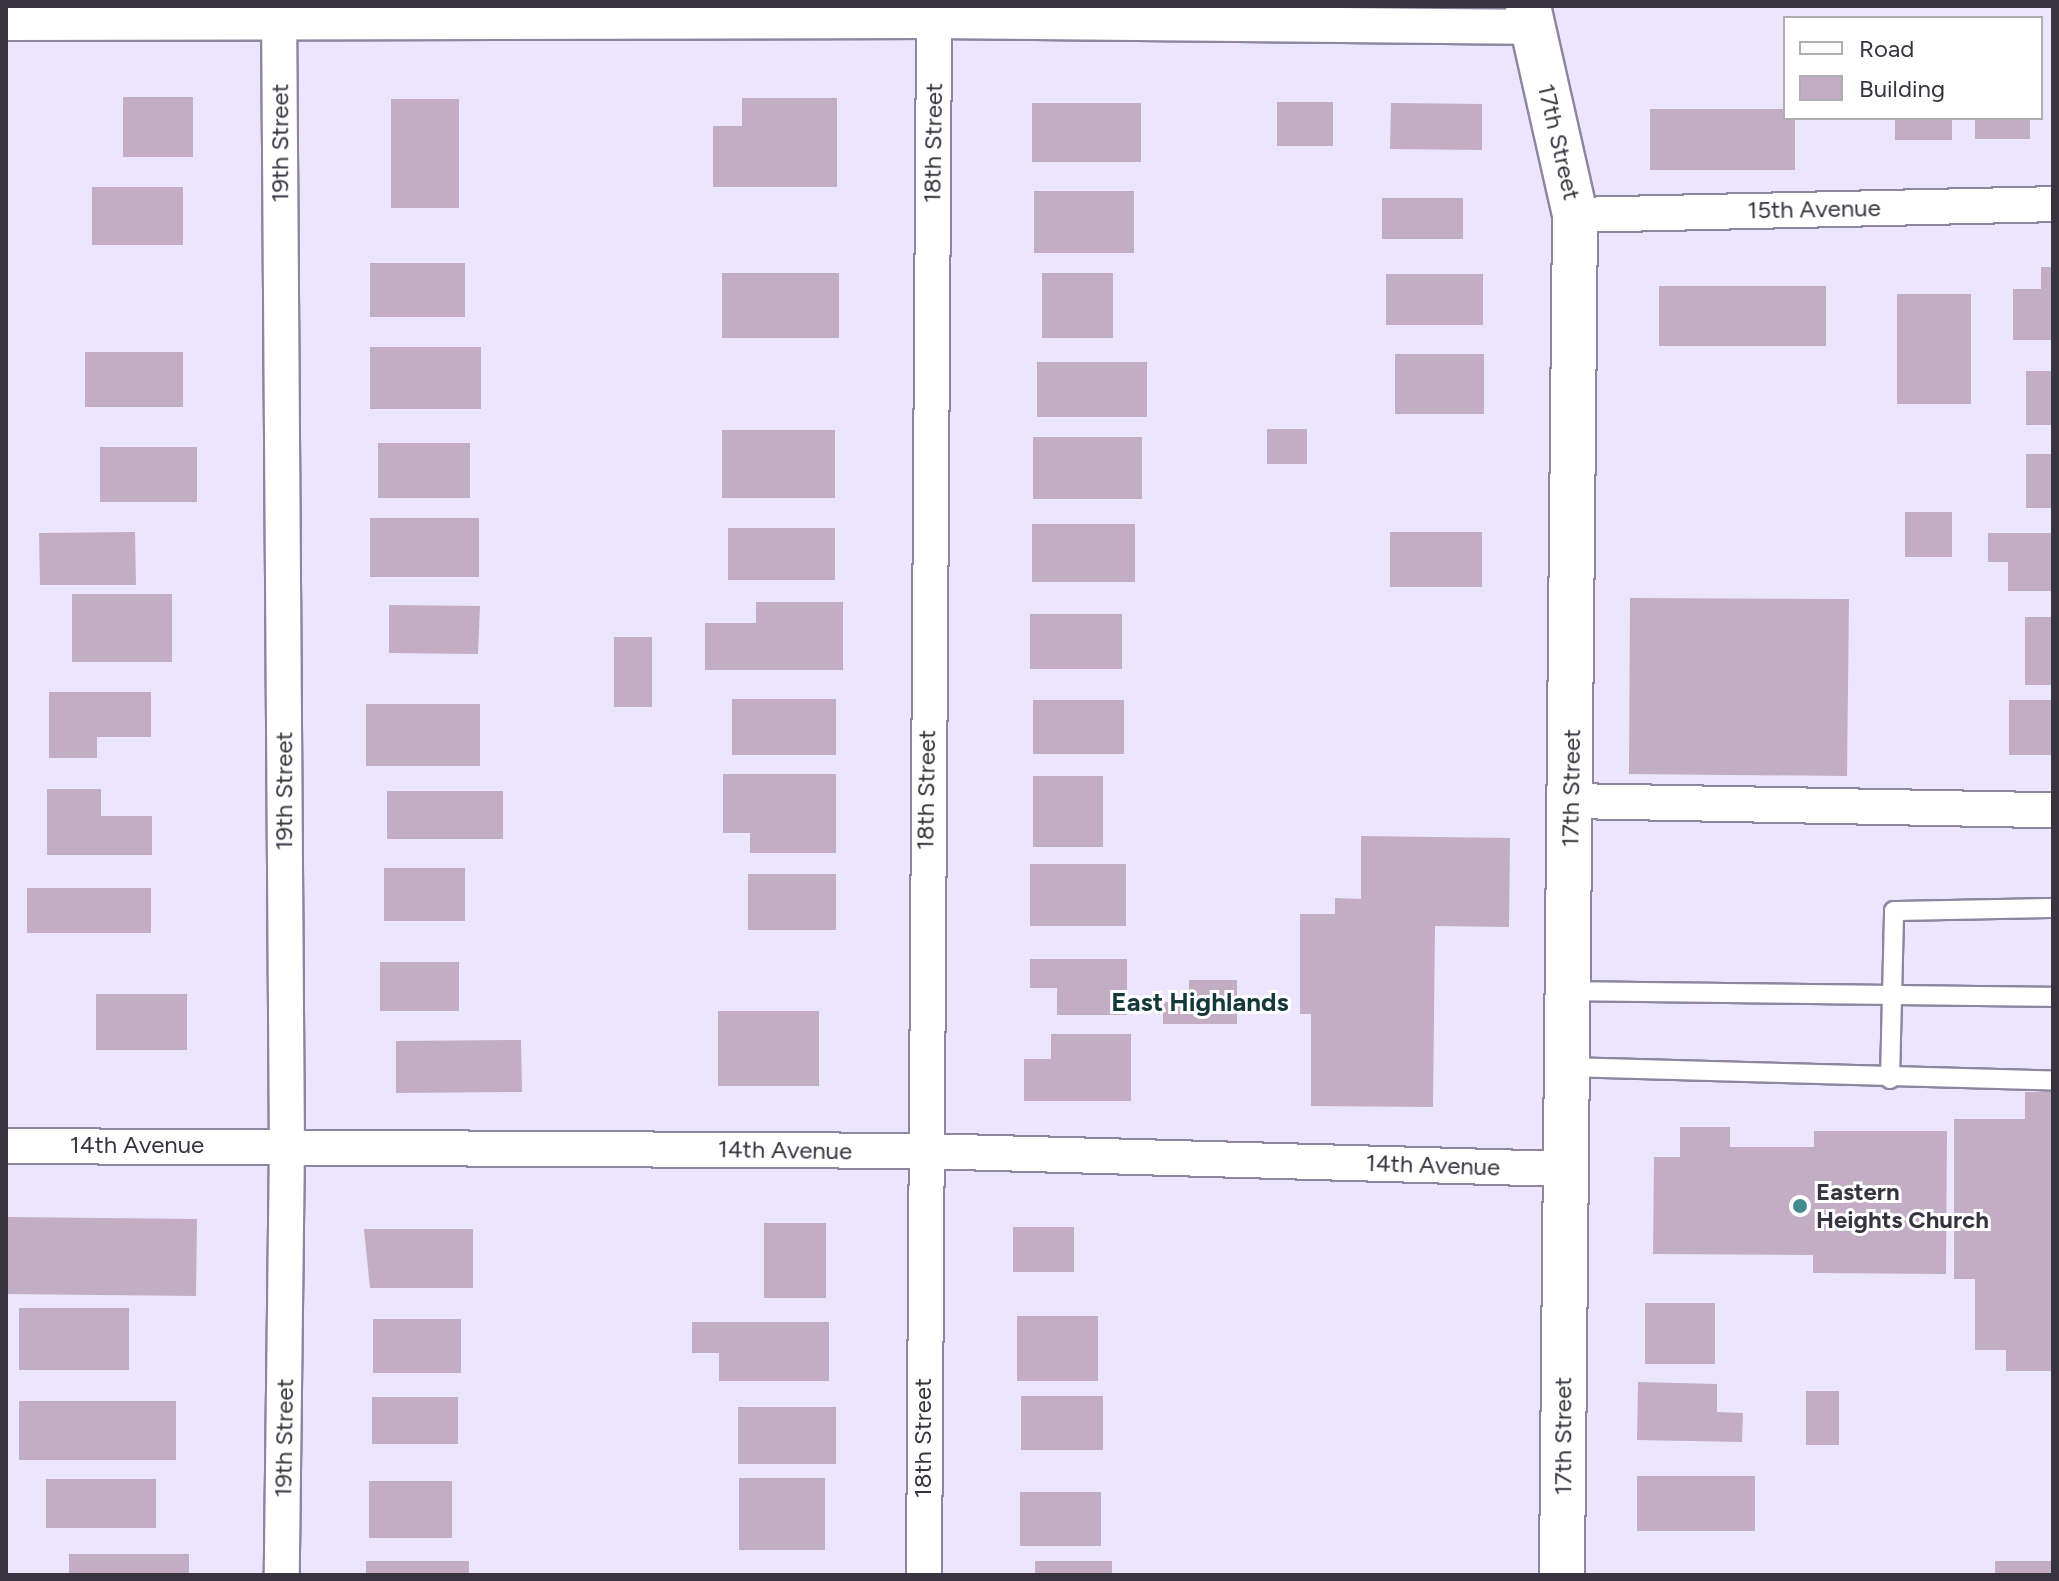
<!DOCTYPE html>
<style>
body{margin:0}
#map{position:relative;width:2059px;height:1581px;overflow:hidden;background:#ebe6fd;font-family:Figtree,sans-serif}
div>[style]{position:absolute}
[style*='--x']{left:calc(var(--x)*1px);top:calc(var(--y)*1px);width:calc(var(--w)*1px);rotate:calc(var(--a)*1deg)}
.building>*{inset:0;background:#c2adc4}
.roads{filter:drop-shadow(2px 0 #8c86a1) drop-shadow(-2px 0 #8c86a1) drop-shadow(0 2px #8c86a1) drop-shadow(0 -2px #8c86a1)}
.service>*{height:18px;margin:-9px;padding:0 9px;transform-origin:9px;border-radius:9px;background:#fff}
.minor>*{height:34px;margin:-17px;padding:0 17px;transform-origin:17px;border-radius:17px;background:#fff}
.tertiary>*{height:44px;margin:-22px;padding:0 22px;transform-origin:22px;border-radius:22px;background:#fff}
.dots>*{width:22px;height:22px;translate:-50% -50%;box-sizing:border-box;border:4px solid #fff;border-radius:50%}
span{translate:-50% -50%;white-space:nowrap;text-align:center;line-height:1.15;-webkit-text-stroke:6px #fff;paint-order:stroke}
.street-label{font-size:24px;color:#37343f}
.poi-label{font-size:24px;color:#37343f;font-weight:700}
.left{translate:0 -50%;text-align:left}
.neighbourhood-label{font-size:26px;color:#15383a;font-weight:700}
.frame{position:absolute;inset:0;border:8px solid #37343f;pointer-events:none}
.legend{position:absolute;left:1783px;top:16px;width:260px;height:104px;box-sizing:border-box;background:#fff;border:2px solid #afaeb2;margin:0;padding:10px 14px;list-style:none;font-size:24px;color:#37343f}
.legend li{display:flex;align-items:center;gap:16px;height:40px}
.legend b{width:40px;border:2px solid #afaeb2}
</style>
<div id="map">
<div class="building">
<div style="clip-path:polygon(123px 97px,193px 97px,193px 157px,123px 157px)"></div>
<div style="clip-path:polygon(742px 98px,837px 98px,837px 187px,713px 187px,713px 126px,742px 126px)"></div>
<div style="clip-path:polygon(391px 99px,459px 99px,459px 208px,391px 208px)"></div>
<div style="clip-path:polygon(1277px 102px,1333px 102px,1333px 146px,1277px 146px)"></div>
<div style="clip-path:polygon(1032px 103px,1141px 103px,1141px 162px,1032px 162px)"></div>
<div style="clip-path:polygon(1391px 103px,1482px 104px,1482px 150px,1390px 149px)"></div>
<div style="clip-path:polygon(1650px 109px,1785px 109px,1785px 118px,1795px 118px,1795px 170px,1650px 170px)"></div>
<div style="clip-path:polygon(1895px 118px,1952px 118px,1952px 140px,1895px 140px)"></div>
<div style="clip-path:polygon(1975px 118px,2030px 118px,2030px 139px,1975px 139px)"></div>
<div style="clip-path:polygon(92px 187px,183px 187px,183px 245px,92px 245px)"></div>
<div style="clip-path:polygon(1034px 191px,1134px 191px,1134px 253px,1034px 253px)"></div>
<div style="clip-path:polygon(1382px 198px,1463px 198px,1463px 239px,1382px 239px)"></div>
<div style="clip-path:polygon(370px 263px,465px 263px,465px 317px,370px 317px)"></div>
<div style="clip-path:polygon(2041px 267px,2053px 267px,2053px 340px,2013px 340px,2013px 289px,2041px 289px)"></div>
<div style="clip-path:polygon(722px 273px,839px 273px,839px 338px,722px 338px)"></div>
<div style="clip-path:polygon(1042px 273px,1113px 273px,1113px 338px,1042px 338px)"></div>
<div style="clip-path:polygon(1386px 274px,1483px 274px,1483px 325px,1386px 325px)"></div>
<div style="clip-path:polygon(1659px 286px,1826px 286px,1826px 346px,1659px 346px)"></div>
<div style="clip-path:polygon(1897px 294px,1971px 294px,1971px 404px,1897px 404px)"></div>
<div style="clip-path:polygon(370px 347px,481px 347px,481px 409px,370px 409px)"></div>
<div style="clip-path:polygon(85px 352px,183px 352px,183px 407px,85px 407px)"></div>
<div style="clip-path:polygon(1395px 354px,1484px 354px,1484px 414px,1395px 414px)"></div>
<div style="clip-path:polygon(1037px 362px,1147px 362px,1147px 417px,1037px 417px)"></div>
<div style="clip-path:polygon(2026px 371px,2053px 371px,2053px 425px,2026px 425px)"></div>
<div style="clip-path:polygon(1267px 429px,1307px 429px,1307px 464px,1267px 464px)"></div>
<div style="clip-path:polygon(722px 430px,835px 430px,835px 498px,722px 498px)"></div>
<div style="clip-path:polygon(1033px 437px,1142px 437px,1142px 499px,1033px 499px)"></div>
<div style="clip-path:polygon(378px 443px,470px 443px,470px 498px,378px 498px)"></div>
<div style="clip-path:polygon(100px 447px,197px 447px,197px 502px,100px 502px)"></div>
<div style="clip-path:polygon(2026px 454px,2053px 454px,2053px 508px,2026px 508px)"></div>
<div style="clip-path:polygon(1905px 512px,1952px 512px,1952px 557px,1905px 557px)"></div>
<div style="clip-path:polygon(370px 518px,479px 518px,479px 577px,370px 577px)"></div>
<div style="clip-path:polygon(1032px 524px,1135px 524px,1135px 582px,1032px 582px)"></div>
<div style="clip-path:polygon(728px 528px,835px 528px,835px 580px,728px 580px)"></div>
<div style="clip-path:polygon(135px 532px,136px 585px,40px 585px,39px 533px)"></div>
<div style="clip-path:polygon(1390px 532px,1482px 532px,1482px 587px,1390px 587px)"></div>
<div style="clip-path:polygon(1988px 533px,2053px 533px,2053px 591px,2008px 591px,2008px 562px,1988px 562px)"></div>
<div style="clip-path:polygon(72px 594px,172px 594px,172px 662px,72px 662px)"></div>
<div style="clip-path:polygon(1630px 598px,1849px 599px,1847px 776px,1629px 774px)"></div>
<div style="clip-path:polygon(756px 602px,843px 602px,843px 670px,705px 670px,705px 623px,756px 623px)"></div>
<div style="clip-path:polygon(389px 605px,480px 606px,478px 654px,389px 653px)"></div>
<div style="clip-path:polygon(1030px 614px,1122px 614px,1122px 669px,1030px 669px)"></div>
<div style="clip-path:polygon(2025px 617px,2053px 617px,2053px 685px,2025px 685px)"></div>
<div style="clip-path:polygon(614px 637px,652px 637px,652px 707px,614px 707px)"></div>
<div style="clip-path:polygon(49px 692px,151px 692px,151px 737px,97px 737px,97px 758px,49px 758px)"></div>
<div style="clip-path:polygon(732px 699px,836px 699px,836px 755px,732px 755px)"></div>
<div style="clip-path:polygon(1033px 700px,1124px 700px,1124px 754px,1033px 754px)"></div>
<div style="clip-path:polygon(2009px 700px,2053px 700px,2053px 755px,2009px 755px)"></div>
<div style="clip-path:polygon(366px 704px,480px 704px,480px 766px,366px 766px)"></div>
<div style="clip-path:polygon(723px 774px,836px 774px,836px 853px,750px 853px,750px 833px,723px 833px)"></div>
<div style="clip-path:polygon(1033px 776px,1103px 776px,1103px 847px,1033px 847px)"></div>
<div style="clip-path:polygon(47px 789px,101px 789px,101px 816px,152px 816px,152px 855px,47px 855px)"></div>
<div style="clip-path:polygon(387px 791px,503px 791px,503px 839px,387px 839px)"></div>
<div style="clip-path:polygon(1361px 836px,1510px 838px,1509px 927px,1435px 926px,1433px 1107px,1311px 1106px,1311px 1014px,1300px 1014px,1300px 914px,1335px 914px,1335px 898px,1361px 899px)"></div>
<div style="clip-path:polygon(1030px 864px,1126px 864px,1126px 926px,1030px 926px)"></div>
<div style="clip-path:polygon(384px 868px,465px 868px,465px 921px,384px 921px)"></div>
<div style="clip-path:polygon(748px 874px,836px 874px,836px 930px,748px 930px)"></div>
<div style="clip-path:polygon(27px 888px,151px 888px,151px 933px,27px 933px)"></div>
<div style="clip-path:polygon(1030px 959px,1127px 959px,1127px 1015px,1057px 1015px,1057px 988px,1030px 988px)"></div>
<div style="clip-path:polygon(380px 962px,459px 962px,459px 1011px,380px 1011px)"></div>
<div style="clip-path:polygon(1189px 980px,1237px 980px,1237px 1024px,1163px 1024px,1163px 1002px,1189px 1002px)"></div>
<div style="clip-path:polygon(96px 994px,187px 994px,187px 1050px,96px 1050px)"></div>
<div style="clip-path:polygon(718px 1011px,819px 1011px,819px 1086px,718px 1086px)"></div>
<div style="clip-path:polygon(1051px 1034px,1131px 1034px,1131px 1101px,1024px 1101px,1024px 1059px,1051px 1059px)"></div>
<div style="clip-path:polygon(521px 1040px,522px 1092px,396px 1093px,396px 1041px)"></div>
<div style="clip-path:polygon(2025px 1092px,2053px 1092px,2053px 1371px,2006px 1371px,2006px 1350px,1975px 1350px,1975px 1279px,1954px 1279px,1954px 1119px,2025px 1119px)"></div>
<div style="clip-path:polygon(1680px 1127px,1730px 1127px,1730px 1147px,1814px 1147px,1814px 1131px,1947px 1131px,1946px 1274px,1813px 1273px,1813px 1255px,1653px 1254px,1654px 1157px,1680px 1157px)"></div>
<div style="clip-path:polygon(6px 1217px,197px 1219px,196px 1296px,6px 1294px)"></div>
<div style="clip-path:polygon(764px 1223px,826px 1223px,826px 1298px,764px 1298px)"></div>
<div style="clip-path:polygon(1013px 1227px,1074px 1227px,1074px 1272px,1013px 1272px)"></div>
<div style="clip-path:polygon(364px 1229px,473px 1229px,473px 1288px,370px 1288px)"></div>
<div style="clip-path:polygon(1645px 1303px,1715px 1303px,1715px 1364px,1645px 1364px)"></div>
<div style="clip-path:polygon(19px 1308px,129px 1308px,129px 1370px,19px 1370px)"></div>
<div style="clip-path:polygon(1017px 1316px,1098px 1316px,1098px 1381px,1017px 1381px)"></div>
<div style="clip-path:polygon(373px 1319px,461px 1319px,461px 1373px,373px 1373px)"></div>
<div style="clip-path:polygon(692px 1322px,829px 1322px,829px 1381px,719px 1381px,719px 1353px,692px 1353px)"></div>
<div style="clip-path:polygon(1638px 1382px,1717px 1384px,1717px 1412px,1743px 1413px,1742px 1442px,1637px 1440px)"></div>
<div style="clip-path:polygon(1806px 1391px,1839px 1391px,1839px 1445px,1806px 1445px)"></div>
<div style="clip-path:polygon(1021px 1396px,1103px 1396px,1103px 1450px,1021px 1450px)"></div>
<div style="clip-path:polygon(372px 1397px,458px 1397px,458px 1444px,372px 1444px)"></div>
<div style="clip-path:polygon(19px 1401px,176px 1401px,176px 1460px,19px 1460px)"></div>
<div style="clip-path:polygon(738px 1407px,836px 1407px,836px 1464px,738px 1464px)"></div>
<div style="clip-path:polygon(1637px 1476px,1755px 1476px,1755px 1531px,1637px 1531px)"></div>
<div style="clip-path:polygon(739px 1478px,825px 1478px,825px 1550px,739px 1550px)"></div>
<div style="clip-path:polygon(46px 1479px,156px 1479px,156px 1528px,46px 1528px)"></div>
<div style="clip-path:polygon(369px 1481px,452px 1481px,452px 1538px,369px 1538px)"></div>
<div style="clip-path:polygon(1020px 1492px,1101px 1492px,1101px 1546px,1020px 1546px)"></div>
<div style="clip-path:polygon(69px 1554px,189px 1554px,189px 1575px,69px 1575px)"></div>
<div style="clip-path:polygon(366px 1561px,469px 1561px,469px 1575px,366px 1575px)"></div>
<div style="clip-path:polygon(1035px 1561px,1112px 1561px,1112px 1575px,1035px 1575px)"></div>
<div style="clip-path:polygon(1995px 1561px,2053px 1561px,2053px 1575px,1995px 1575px)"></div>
</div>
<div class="roads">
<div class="service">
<div style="--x:1568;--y:991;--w:485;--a:0.7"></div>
<div style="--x:1566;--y:1067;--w:487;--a:1.6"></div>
<div style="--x:1890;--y:1079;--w:168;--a:-88.6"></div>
<div style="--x:1894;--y:911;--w:159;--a:-1.1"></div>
</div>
<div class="minor">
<div style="--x:279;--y:6;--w:1138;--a:89.6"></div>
<div style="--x:287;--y:1144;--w:431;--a:90.7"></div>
<div style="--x:6;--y:23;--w:928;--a:-0.12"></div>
<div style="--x:934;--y:21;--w:599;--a:0.57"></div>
<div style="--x:1575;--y:215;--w:478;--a:-1.3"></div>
<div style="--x:1571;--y:801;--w:482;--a:1.1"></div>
<div style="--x:6;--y:1146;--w:917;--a:0.31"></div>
<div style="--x:923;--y:1151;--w:641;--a:1.61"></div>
<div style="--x:924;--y:1575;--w:1569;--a:-89.63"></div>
</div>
<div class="tertiary">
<div style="--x:1528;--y:6;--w:214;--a:77.3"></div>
<div style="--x:1575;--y:215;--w:1360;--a:90.55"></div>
</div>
</div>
<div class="dots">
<div style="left:1800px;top:1206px;background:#448c91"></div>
</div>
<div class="street-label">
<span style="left:1559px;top:142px;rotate:77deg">17th Street</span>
<span style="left:280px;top:143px;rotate:-90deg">19th Street</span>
<span style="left:933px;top:143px;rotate:-89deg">18th Street</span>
<span style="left:1814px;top:209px;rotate:-1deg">15th Avenue</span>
<span style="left:1571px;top:788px;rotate:-89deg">17th Street</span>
<span style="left:926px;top:790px;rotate:-89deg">18th Street</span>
<span style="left:284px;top:791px;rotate:-90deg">19th Street</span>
<span style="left:137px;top:1145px">14th Avenue</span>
<span style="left:785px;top:1150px;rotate:1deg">14th Avenue</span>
<span style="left:1433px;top:1165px;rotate:2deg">14th Avenue</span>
<span style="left:1563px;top:1436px;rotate:-90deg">17th Street</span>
<span style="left:284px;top:1438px;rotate:-89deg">19th Street</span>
<span style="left:923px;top:1438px;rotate:-90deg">18th Street</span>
</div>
<div class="poi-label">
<span class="left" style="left:1816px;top:1206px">Eastern<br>Heights Church</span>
</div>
<div class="neighbourhood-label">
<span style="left:1200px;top:1003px">East Highlands</span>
</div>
<div class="frame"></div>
<ul class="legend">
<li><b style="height:10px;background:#fff"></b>Road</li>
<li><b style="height:22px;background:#c2adc4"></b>Building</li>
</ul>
</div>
